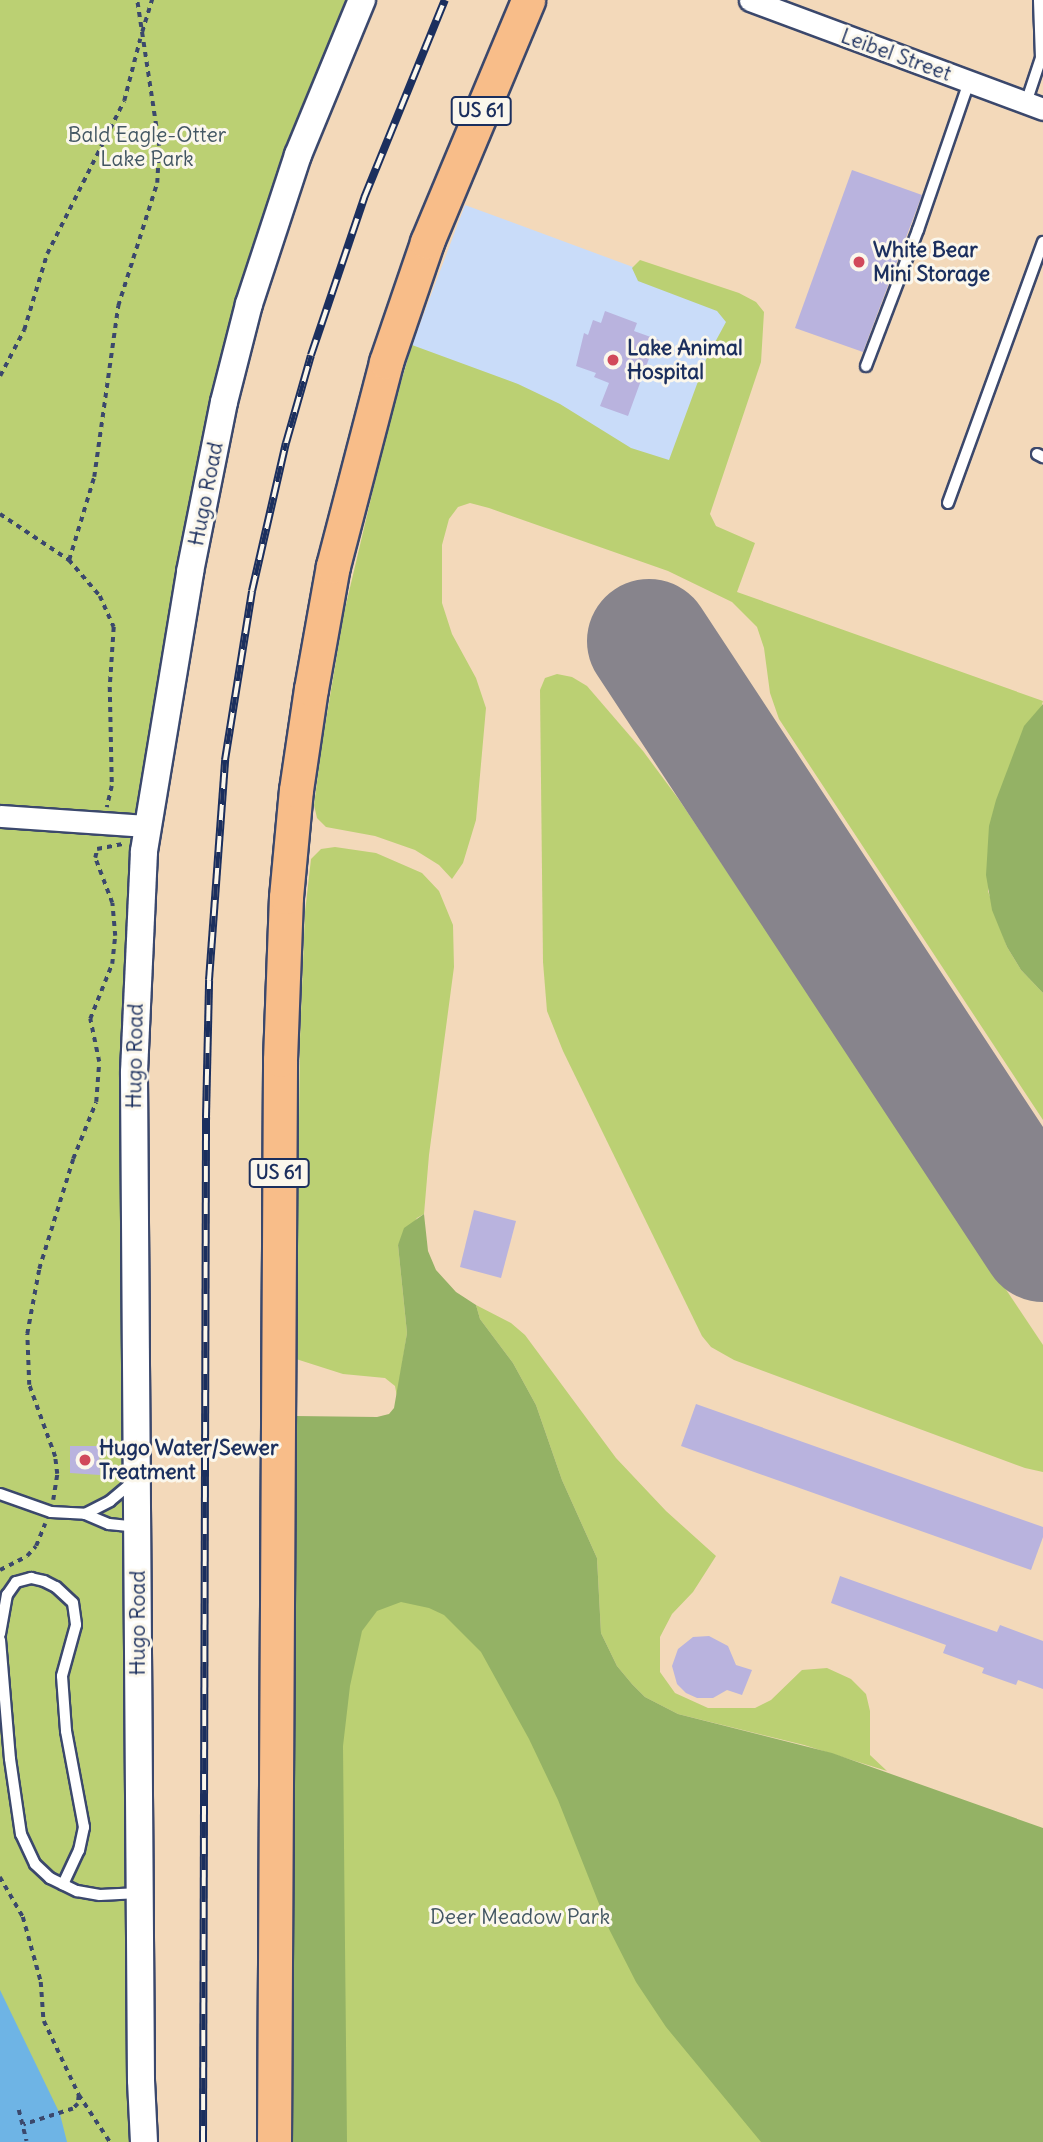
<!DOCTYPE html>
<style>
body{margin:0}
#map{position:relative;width:1043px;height:2142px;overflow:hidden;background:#f3d9ba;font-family:Delius,sans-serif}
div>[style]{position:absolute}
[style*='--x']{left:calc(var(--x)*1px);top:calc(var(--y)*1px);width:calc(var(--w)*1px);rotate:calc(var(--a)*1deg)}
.built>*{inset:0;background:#c9dcf9}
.green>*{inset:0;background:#bbd073}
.forest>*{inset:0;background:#94b265}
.water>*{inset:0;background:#6eb4e5}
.runway>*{height:124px;margin:-62px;padding:0 62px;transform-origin:62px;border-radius:62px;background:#87848c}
.building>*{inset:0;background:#b9b3de}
.path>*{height:3.5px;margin-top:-1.75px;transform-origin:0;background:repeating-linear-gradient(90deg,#3b486c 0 5px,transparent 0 10px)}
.roads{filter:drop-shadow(2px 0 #3b486c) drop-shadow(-2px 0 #3b486c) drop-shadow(0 2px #3b486c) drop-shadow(0 -2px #3b486c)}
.service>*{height:10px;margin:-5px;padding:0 5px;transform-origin:5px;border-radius:5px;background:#fff}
.minor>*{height:21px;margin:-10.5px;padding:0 10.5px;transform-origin:10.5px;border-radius:10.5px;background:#fff}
.tertiary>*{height:26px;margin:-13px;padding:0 13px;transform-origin:13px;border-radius:13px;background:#fff}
.primary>*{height:33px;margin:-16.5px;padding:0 16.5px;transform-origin:16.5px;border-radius:16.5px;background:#f8bd89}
.rail>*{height:8px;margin-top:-4px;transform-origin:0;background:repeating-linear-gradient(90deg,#fbf7ec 0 16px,#1b2f5e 0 32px);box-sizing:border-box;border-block:2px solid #1b2f5e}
.dots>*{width:19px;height:19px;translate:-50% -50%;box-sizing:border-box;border:4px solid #fbf7ec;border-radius:50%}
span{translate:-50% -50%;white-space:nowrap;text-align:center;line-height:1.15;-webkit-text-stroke:6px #fbf7ec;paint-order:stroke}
.shield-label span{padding:2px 5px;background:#fbf7ec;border:2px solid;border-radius:5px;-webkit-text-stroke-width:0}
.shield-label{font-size:19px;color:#1b2f5e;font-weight:700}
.street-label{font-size:21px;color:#1b2f5e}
.park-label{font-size:21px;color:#435763}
.poi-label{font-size:21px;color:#1b2f5e;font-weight:700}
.left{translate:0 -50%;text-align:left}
</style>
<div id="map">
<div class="built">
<div style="clip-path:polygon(465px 205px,763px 315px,671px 568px,389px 422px,412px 345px)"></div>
</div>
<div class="green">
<div style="clip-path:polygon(0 0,358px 0,249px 304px,144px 851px,144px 2142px,64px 2142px,0 1992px)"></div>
<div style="clip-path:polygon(640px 260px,739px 293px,756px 302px,764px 312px,761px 362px,710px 514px,716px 526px,755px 543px,737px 592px,1043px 701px,988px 891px,1007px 947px,1021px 970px,1043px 993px,1043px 1120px,779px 719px,770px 693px,764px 648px,757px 627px,732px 602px,668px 571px,489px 508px,470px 503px,458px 507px,449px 519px,442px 545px,442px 603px,452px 634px,476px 678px,486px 708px,476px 820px,463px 863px,452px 879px,439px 865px,415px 850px,375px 836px,326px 827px,317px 818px,314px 805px,322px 744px,344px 613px,389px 422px,412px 345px,518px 384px,560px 404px,631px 448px,669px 460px,707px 357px,726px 322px,717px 311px,638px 281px,632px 268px)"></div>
<div style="clip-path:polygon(557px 674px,572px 677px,587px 686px,643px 751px,680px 801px,1043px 1345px,1043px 1472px,1025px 1468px,734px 1360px,711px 1347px,702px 1336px,563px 1051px,547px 1011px,543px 962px,540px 690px,545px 678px)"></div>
<div style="clip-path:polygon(335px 847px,376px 853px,422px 873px,439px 891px,453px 925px,454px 967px,429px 1155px,424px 1214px,417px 1218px,398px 1245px,407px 1333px,397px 1397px,395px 1386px,385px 1378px,343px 1374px,296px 1359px,300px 1039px,305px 912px,311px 859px,321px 849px)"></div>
<div style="clip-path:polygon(476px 1305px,511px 1323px,525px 1335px,616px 1458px,666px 1511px,716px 1556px,693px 1592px,672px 1614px,660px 1637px,660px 1672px,675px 1693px,708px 1708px,755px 1708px,771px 1700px,802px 1670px,827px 1668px,851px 1679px,866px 1694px,870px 1711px,870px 1755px,887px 1771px,804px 1745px,678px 1714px,645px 1697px,632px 1684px,617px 1666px,601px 1633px,597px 1558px,562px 1480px,536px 1405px,513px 1363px,480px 1319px)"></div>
<div style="clip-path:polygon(295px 1419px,516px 1675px,1043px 2142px,293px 2142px)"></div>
</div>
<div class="forest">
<div style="clip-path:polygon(1043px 704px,1043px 993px,1021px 970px,1007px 947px,992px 910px,986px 875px,989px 826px,996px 800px,1024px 726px)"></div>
<div style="clip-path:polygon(424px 1214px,428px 1251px,436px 1270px,456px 1292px,476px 1305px,480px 1319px,513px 1363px,536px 1405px,562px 1480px,597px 1558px,601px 1633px,617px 1666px,632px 1684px,645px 1697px,678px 1714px,832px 1753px,1043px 1828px,1043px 2142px,761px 2142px,666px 2027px,636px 1982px,609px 1929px,558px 1800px,529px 1739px,481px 1652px,444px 1615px,429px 1608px,401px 1602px,377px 1611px,362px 1631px,350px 1686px,343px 1746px,347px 2142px,293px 2142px,295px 1416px,377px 1417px,389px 1414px,394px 1408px,407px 1333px,398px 1245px,404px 1228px)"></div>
</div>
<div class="water">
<div style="clip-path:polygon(0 1990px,60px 2114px,67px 2142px,0 2142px)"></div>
</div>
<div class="runway">
<div style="--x:649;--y:641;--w:717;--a:56.66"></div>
</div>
<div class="building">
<div style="clip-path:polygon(852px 170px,922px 195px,863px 352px,795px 328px)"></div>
<div style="clip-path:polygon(605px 311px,637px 323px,634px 331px,659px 340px,654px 354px,651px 353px,628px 416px,600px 406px,609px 383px,594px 377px,596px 373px,576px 366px,584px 333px,588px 335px,593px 320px,601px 323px)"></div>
<div style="clip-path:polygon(474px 1210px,516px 1221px,501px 1278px,460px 1267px)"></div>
<div style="clip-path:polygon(696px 1404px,1043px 1527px,1043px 1537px,1031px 1570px,681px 1446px)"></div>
<div style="clip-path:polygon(70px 1446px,99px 1446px,100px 1475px,70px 1473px)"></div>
<div style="clip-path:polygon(840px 1576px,997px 1632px,1000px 1625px,1043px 1641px,1043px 1689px,1018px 1680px,1016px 1685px,982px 1673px,984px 1668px,943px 1653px,946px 1645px,831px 1603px)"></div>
<div style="clip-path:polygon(709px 1636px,728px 1646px,736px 1665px,752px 1670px,742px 1695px,727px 1690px,713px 1698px,697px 1698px,686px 1693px,677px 1684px,672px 1666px,678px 1649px,693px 1637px)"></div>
</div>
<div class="path">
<div style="--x:142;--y:32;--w:34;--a:-73"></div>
<div style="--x:0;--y:376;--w:52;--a:-62.4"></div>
<div style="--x:24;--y:330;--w:79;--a:-73.2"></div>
<div style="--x:47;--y:254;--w:171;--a:-63.3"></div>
<div style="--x:124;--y:101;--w:64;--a:-75.5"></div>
<div style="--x:0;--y:514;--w:83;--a:33.7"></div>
<div style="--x:69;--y:560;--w:48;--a:49.3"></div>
<div style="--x:100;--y:596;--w:34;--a:66"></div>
<div style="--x:114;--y:627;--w:60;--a:93.8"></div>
<div style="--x:110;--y:687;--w:99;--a:88.8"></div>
<div style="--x:112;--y:786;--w:22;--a:103"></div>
<div style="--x:69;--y:560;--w:87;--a:-73.2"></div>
<div style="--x:94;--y:477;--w:173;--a:-82"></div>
<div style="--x:118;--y:306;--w:129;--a:-72.4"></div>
<div style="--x:157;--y:183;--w:37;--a:-87"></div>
<div style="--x:159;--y:146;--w:148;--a:-98.6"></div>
<div style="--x:53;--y:1500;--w:26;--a:-81"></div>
<div style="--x:57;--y:1474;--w:17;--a:-97"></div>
<div style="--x:55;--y:1457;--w:77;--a:-109.9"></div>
<div style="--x:29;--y:1385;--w:51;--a:-92.2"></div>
<div style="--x:27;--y:1334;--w:66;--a:-79.5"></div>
<div style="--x:39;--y:1269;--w:115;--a:-72.8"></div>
<div style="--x:73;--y:1159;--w:61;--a:-68"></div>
<div style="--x:96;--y:1102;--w:40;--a:-85.7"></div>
<div style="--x:99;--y:1062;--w:44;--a:-101.8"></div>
<div style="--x:90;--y:1019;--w:59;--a:-68.2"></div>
<div style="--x:112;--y:964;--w:28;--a:-84"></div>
<div style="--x:115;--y:936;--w:33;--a:-95"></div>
<div style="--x:112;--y:903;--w:48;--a:-110.7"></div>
<div style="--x:95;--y:858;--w:9;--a:-77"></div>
<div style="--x:97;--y:849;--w:26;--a:-11"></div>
<div style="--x:0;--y:1570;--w:30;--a:-27"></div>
<div style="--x:27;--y:1556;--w:13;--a:-48"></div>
<div style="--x:36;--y:1546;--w:24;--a:-68"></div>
<div style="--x:0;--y:1877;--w:46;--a:60.1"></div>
<div style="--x:23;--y:1917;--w:67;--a:74.5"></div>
<div style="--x:41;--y:1982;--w:39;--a:86"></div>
<div style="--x:44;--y:2021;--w:82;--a:64.7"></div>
<div style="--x:79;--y:2095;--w:9;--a:96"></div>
<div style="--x:78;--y:2104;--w:7;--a:135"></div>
<div style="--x:73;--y:2109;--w:52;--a:162.3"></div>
<div style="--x:79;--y:2095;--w:56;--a:56.6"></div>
<div style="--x:19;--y:2110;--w:32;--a:76"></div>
</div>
<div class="roads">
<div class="service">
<div style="--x:1026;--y:103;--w:47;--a:-71.6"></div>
<div style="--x:1041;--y:58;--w:58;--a:-92"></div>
<div style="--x:866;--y:366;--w:146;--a:-69.1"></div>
<div style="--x:918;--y:230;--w:157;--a:-71"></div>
<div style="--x:1037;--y:454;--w:7;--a:27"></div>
<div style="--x:948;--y:503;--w:278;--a:-70"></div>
<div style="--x:0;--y:1494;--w:54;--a:19.4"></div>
<div style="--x:51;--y:1512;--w:34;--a:3"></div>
<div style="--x:85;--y:1514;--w:28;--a:-27"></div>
<div style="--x:110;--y:1501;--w:31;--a:-40"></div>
<div style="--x:85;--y:1514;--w:26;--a:23"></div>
<div style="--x:109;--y:1524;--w:27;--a:6"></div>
<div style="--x:0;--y:1634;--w:40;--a:-80"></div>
<div style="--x:7;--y:1595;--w:16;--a:-55"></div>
<div style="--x:16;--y:1582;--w:16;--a:-15"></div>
<div style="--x:31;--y:1578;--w:13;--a:13"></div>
<div style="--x:44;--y:1581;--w:13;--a:27"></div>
<div style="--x:56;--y:1587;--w:23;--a:43"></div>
<div style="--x:73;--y:1603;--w:22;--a:82"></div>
<div style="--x:76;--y:1625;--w:53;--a:105.4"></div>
<div style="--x:62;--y:1676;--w:55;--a:85.8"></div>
<div style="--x:66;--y:1731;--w:98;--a:79.4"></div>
<div style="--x:84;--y:1827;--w:24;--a:102"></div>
<div style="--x:79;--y:1850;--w:38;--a:115"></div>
<div style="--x:0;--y:1640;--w:119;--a:85.2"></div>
<div style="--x:10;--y:1759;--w:76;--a:81.7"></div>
<div style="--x:21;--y:1834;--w:33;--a:65"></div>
<div style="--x:35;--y:1864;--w:21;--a:43"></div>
<div style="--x:50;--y:1878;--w:30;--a:26"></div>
<div style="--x:77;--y:1891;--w:23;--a:10"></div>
<div style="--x:100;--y:1895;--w:39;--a:-3"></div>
</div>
<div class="minor">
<div style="--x:750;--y:0;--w:313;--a:20.4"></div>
<div style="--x:0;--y:816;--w:147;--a:3.9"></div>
</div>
<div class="tertiary">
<div style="--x:144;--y:2142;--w:62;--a:-92.8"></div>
<div style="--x:141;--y:2080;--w:1008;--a:-90.4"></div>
<div style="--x:134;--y:1072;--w:221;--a:-87.4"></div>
<div style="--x:144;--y:851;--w:283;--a:-80.6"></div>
<div style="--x:190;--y:572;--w:173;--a:-78.7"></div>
<div style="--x:224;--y:402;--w:101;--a:-75.7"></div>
<div style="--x:249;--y:304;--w:157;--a:-71.8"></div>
<div style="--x:298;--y:155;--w:168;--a:-67.6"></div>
</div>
<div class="primary">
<div style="--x:274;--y:2142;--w:1082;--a:-89.68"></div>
<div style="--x:280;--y:1060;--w:163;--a:-87.9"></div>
<div style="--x:286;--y:897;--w:107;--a:-84.7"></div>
<div style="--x:296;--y:790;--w:102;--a:-81.6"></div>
<div style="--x:311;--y:689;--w:125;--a:-79.9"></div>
<div style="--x:333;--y:566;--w:211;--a:-75.4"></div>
<div style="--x:386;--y:362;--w:127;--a:-71.1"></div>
<div style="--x:427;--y:242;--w:262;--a:-67.3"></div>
</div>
</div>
<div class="rail">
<div style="--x:203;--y:2142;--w:1025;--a:-89.83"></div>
<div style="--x:206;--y:1117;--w:137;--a:-88.7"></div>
<div style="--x:209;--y:980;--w:221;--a:-85.8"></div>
<div style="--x:225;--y:760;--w:171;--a:-80.9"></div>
<div style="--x:252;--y:591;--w:152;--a:-77.1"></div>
<div style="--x:286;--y:443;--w:91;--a:-74.1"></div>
<div style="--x:311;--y:355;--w:166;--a:-71.3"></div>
<div style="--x:364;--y:198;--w:214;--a:-67.8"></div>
</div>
<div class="dots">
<div style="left:859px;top:262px;background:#d1495b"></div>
<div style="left:613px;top:360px;background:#d1495b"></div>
<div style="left:85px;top:1460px;background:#d1495b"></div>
</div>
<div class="shield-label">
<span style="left:481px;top:111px">US 61</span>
<span style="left:279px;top:1173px">US 61</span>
</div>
<div class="street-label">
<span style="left:896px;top:55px;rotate:20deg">Leibel Street</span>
<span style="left:206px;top:494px;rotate:-79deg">Hugo Road</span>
<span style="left:135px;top:1056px;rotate:-89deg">Hugo Road</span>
<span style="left:138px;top:1623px;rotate:-90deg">Hugo Road</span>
</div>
<div class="park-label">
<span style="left:147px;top:147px">Bald Eagle-Otter<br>Lake Park</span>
<span style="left:520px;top:1917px">Deer Meadow Park</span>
</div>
<div class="poi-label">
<span class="left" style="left:873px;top:262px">White Bear<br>Mini Storage</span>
<span class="left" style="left:627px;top:360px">Lake Animal<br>Hospital</span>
<span class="left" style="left:99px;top:1460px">Hugo Water/Sewer<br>Treatment</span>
</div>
</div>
